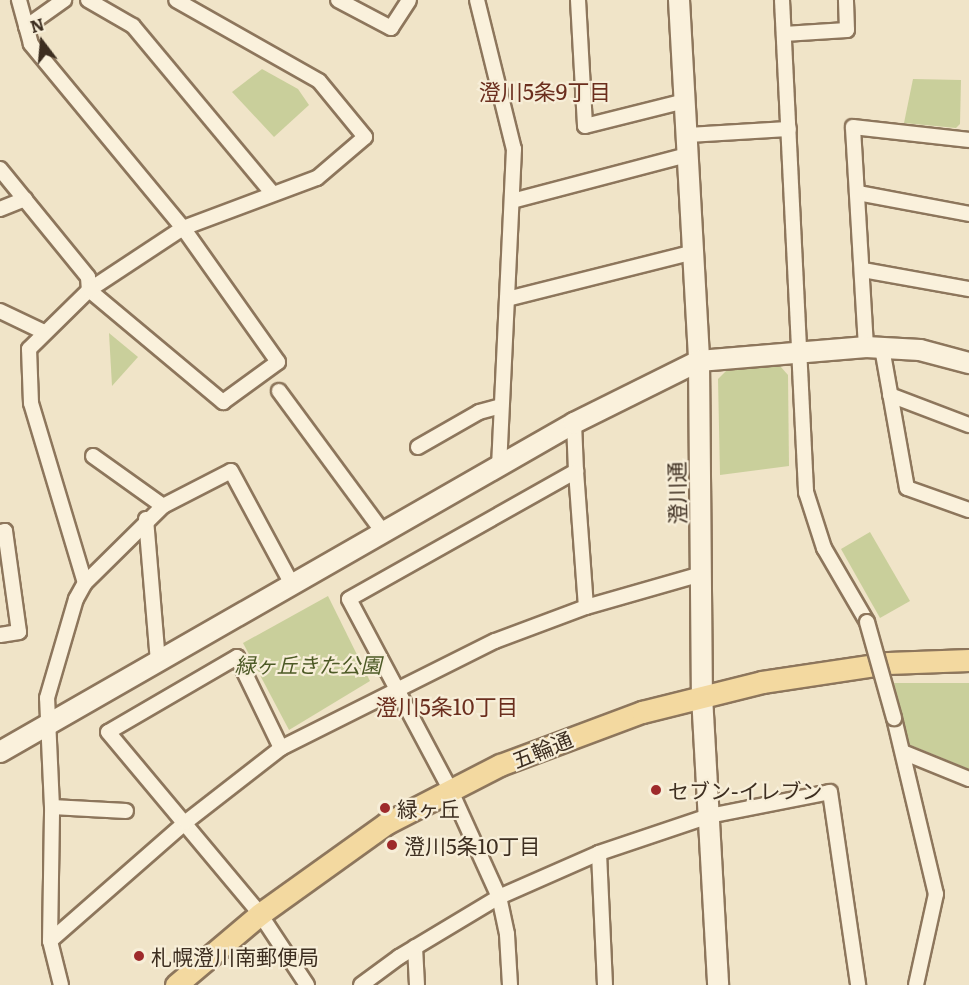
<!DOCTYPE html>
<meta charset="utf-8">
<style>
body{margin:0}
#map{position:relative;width:969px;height:985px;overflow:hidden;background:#f0e4c8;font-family:Literata,"Noto Sans JP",serif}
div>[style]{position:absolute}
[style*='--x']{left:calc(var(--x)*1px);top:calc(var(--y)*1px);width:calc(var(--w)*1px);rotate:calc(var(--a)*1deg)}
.green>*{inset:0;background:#c9cf9b}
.roads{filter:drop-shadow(2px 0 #8d765c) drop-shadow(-2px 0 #8d765c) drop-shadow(0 2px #8d765c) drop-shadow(0 -2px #8d765c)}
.street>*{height:14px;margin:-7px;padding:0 7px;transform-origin:7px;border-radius:7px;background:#faf1dc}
.secondary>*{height:20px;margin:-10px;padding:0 10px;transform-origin:10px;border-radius:10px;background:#faf1dc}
.primary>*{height:21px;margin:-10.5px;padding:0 10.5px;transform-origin:10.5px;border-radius:10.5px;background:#f3d9a0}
.bridges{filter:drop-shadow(2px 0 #8d765c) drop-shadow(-2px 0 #8d765c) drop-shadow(0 2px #8d765c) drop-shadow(0 -2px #8d765c)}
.street-bridge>*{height:14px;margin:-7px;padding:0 7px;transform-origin:7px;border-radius:7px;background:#faf1dc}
.dots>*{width:16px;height:16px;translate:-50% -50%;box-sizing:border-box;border:3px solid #f7eed8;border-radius:50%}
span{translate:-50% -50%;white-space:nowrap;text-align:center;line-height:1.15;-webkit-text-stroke:4.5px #f7eed8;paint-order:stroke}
.street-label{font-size:21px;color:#3d2e20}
.park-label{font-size:21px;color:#4d5a26;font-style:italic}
.poi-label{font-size:21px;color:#3d2e20}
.left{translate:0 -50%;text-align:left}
.neighbourhood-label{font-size:22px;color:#6b2e1e}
.north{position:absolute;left:12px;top:12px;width:60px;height:60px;-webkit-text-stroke:4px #f7eed8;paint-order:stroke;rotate:344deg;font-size:16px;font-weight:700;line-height:24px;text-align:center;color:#3d2e20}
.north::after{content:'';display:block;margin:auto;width:21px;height:27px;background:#3d2e20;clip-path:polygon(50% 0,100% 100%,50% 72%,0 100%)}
</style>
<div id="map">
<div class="green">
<div style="clip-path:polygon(262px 69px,298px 89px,309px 105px,274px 137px,232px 92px)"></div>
<div style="clip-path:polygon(913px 79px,961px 80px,960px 124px,956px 128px,904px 123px)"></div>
<div style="clip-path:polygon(109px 333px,138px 357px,112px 386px)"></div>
<div style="clip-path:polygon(780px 366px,788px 375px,789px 466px,720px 475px,718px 379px,727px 370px)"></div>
<div style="clip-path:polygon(870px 532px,910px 601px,880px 618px,841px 549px)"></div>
<div style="clip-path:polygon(328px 596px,370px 681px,289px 730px,243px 643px)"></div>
<div style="clip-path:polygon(894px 683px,969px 683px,969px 769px,908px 744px)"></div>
</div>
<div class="roads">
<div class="street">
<div style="--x:88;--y:0;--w:52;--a:30"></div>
<div style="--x:133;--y:26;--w:217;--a:50.2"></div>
<div style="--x:338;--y:0;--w:60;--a:27.8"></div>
<div style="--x:391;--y:28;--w:33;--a:-57"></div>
<div style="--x:477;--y:0;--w:154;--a:76.1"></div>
<div style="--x:514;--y:149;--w:317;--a:92.7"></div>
<div style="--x:578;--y:0;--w:126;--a:86.8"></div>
<div style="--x:585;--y:126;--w:103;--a:-14"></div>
<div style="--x:782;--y:0;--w:493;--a:87.2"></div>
<div style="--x:806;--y:492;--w:59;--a:72.2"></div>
<div style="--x:824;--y:548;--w:86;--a:59.8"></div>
<div style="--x:26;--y:27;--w:47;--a:-35.4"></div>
<div style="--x:784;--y:34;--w:63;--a:-3.6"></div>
<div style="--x:847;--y:30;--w:30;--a:-92"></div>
<div style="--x:687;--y:135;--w:102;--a:-3.4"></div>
<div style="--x:0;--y:169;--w:139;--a:50.8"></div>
<div style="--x:88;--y:277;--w:13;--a:86"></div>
<div style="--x:89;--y:290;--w:175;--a:39.9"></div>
<div style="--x:223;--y:402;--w:68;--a:-36"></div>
<div style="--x:278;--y:362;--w:164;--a:-125.3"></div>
<div style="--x:183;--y:228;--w:239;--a:-129.6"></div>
<div style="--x:31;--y:44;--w:46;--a:-105.3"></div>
<div style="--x:858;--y:193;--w:113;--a:10.7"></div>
<div style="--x:512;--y:201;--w:181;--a:-14.7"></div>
<div style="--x:0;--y:209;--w:27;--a:-22"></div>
<div style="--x:863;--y:270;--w:108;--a:10.2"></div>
<div style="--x:507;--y:299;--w:193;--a:-14.1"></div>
<div style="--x:0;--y:311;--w:49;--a:25.5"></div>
<div style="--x:866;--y:347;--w:220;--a:-93.4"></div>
<div style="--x:853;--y:127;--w:117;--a:6.4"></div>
<div style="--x:882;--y:348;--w:142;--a:79.9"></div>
<div style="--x:907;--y:488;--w:66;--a:19.5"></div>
<div style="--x:279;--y:391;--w:175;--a:53.6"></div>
<div style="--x:890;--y:395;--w:85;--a:20.8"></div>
<div style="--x:574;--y:423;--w:48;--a:87.6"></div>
<div style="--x:418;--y:447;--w:70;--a:-29.8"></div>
<div style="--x:479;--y:412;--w:23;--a:-15"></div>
<div style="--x:93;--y:456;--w:86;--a:35.5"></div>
<div style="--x:146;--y:519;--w:144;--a:85.2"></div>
<div style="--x:0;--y:532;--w:5;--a:-11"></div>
<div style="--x:5;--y:531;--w:102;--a:82.1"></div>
<div style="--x:19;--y:632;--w:19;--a:171"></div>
<div style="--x:85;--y:583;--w:188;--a:-106.7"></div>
<div style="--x:31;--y:403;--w:54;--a:-92.1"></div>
<div style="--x:29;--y:349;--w:84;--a:-44.5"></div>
<div style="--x:89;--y:290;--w:113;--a:-33.4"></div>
<div style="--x:183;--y:228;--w:143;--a:-20.5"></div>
<div style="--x:317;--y:178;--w:63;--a:-40.5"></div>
<div style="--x:365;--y:137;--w:72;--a:-129.4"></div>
<div style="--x:319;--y:81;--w:164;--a:-150.5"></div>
<div style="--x:894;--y:718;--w:181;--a:76.6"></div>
<div style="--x:936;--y:894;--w:93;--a:102.4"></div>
<div style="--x:281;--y:748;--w:101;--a:-115.8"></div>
<div style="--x:237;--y:657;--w:149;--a:149.8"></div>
<div style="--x:108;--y:732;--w:237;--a:50.1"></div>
<div style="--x:260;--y:914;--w:85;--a:56.5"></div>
<div style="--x:905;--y:753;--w:69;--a:22.1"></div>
<div style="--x:52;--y:807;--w:74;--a:3.1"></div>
<div style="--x:599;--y:853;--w:132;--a:87.4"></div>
<div style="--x:50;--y:941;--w:181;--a:-41.2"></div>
<div style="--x:186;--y:822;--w:120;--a:-37.9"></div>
<div style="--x:281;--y:748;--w:239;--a:-26.6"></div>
<div style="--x:495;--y:641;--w:97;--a:-20.5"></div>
<div style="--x:586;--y:607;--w:120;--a:-16"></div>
<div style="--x:415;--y:947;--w:38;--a:87"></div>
<div style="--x:61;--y:985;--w:45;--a:-104"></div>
<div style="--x:50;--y:941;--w:134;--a:-89.1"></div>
<div style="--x:52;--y:807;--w:109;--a:-92.6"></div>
<div style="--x:47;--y:698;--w:103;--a:-73.7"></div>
<div style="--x:76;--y:599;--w:18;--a:-61"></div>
<div style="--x:85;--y:583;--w:110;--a:-44.6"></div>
<div style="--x:163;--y:506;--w:76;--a:-27.2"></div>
<div style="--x:231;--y:471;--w:131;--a:61.7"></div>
<div style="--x:361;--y:985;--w:47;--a:-36.4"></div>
<div style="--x:399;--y:957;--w:117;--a:-31"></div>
<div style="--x:499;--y:897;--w:109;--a:-23.7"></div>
<div style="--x:599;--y:853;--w:116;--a:-18.6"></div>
<div style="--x:709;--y:816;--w:123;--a:-11.2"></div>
<div style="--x:830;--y:792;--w:195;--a:81.7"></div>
<div style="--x:510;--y:985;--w:51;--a:-93.4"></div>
<div style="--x:507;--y:934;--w:38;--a:-102"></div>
<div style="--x:499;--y:897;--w:116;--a:-114.4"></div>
<div style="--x:451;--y:791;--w:217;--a:-118"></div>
<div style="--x:349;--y:599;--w:261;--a:-29.4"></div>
<div style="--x:576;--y:471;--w:136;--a:85.8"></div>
</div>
<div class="secondary">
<div style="--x:679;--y:0;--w:362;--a:86.8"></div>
<div style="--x:699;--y:361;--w:335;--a:89.5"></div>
<div style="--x:702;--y:696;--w:289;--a:86.8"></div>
<div style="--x:0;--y:752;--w:662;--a:-29.82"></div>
<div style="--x:574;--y:423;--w:140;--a:-26.4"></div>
<div style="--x:699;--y:361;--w:168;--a:-4.8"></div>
<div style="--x:866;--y:347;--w:54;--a:3.2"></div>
<div style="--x:920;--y:350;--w:51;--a:14.9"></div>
</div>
<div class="primary">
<div style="--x:176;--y:985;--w:110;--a:-40.2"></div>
<div style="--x:260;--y:914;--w:156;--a:-35.6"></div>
<div style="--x:387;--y:823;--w:127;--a:-27.2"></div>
<div style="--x:500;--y:765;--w:152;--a:-20.5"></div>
<div style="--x:642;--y:712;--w:124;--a:-14"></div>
<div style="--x:762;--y:682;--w:127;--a:-8.6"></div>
<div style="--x:888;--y:663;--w:81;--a:-2.1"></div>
</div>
</div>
<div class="bridges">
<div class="street-bridge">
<div style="--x:867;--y:622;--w:100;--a:74.3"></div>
</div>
</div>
<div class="dots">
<div style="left:656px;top:790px;background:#9e2a2b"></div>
<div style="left:385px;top:808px;background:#9e2a2b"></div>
<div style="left:392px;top:845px;background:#9e2a2b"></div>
<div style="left:139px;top:956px;background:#9e2a2b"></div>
</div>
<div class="street-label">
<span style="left:676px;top:493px;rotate:-91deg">澄川通</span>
<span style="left:542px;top:749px;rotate:-22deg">五輪通</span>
</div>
<div class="park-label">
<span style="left:308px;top:664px">緑ヶ丘きた公園</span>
</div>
<div class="poi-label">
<span class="left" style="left:668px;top:790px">セブン-イレブン</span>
<span class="left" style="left:397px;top:808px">緑ヶ丘</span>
<span class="left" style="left:404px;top:845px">澄川5条10丁目</span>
<span class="left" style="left:151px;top:956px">札幌澄川南郵便局</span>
</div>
<div class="neighbourhood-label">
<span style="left:545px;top:91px">澄川5条9丁目</span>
<span style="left:447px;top:706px">澄川5条10丁目</span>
</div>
<div class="north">N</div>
</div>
